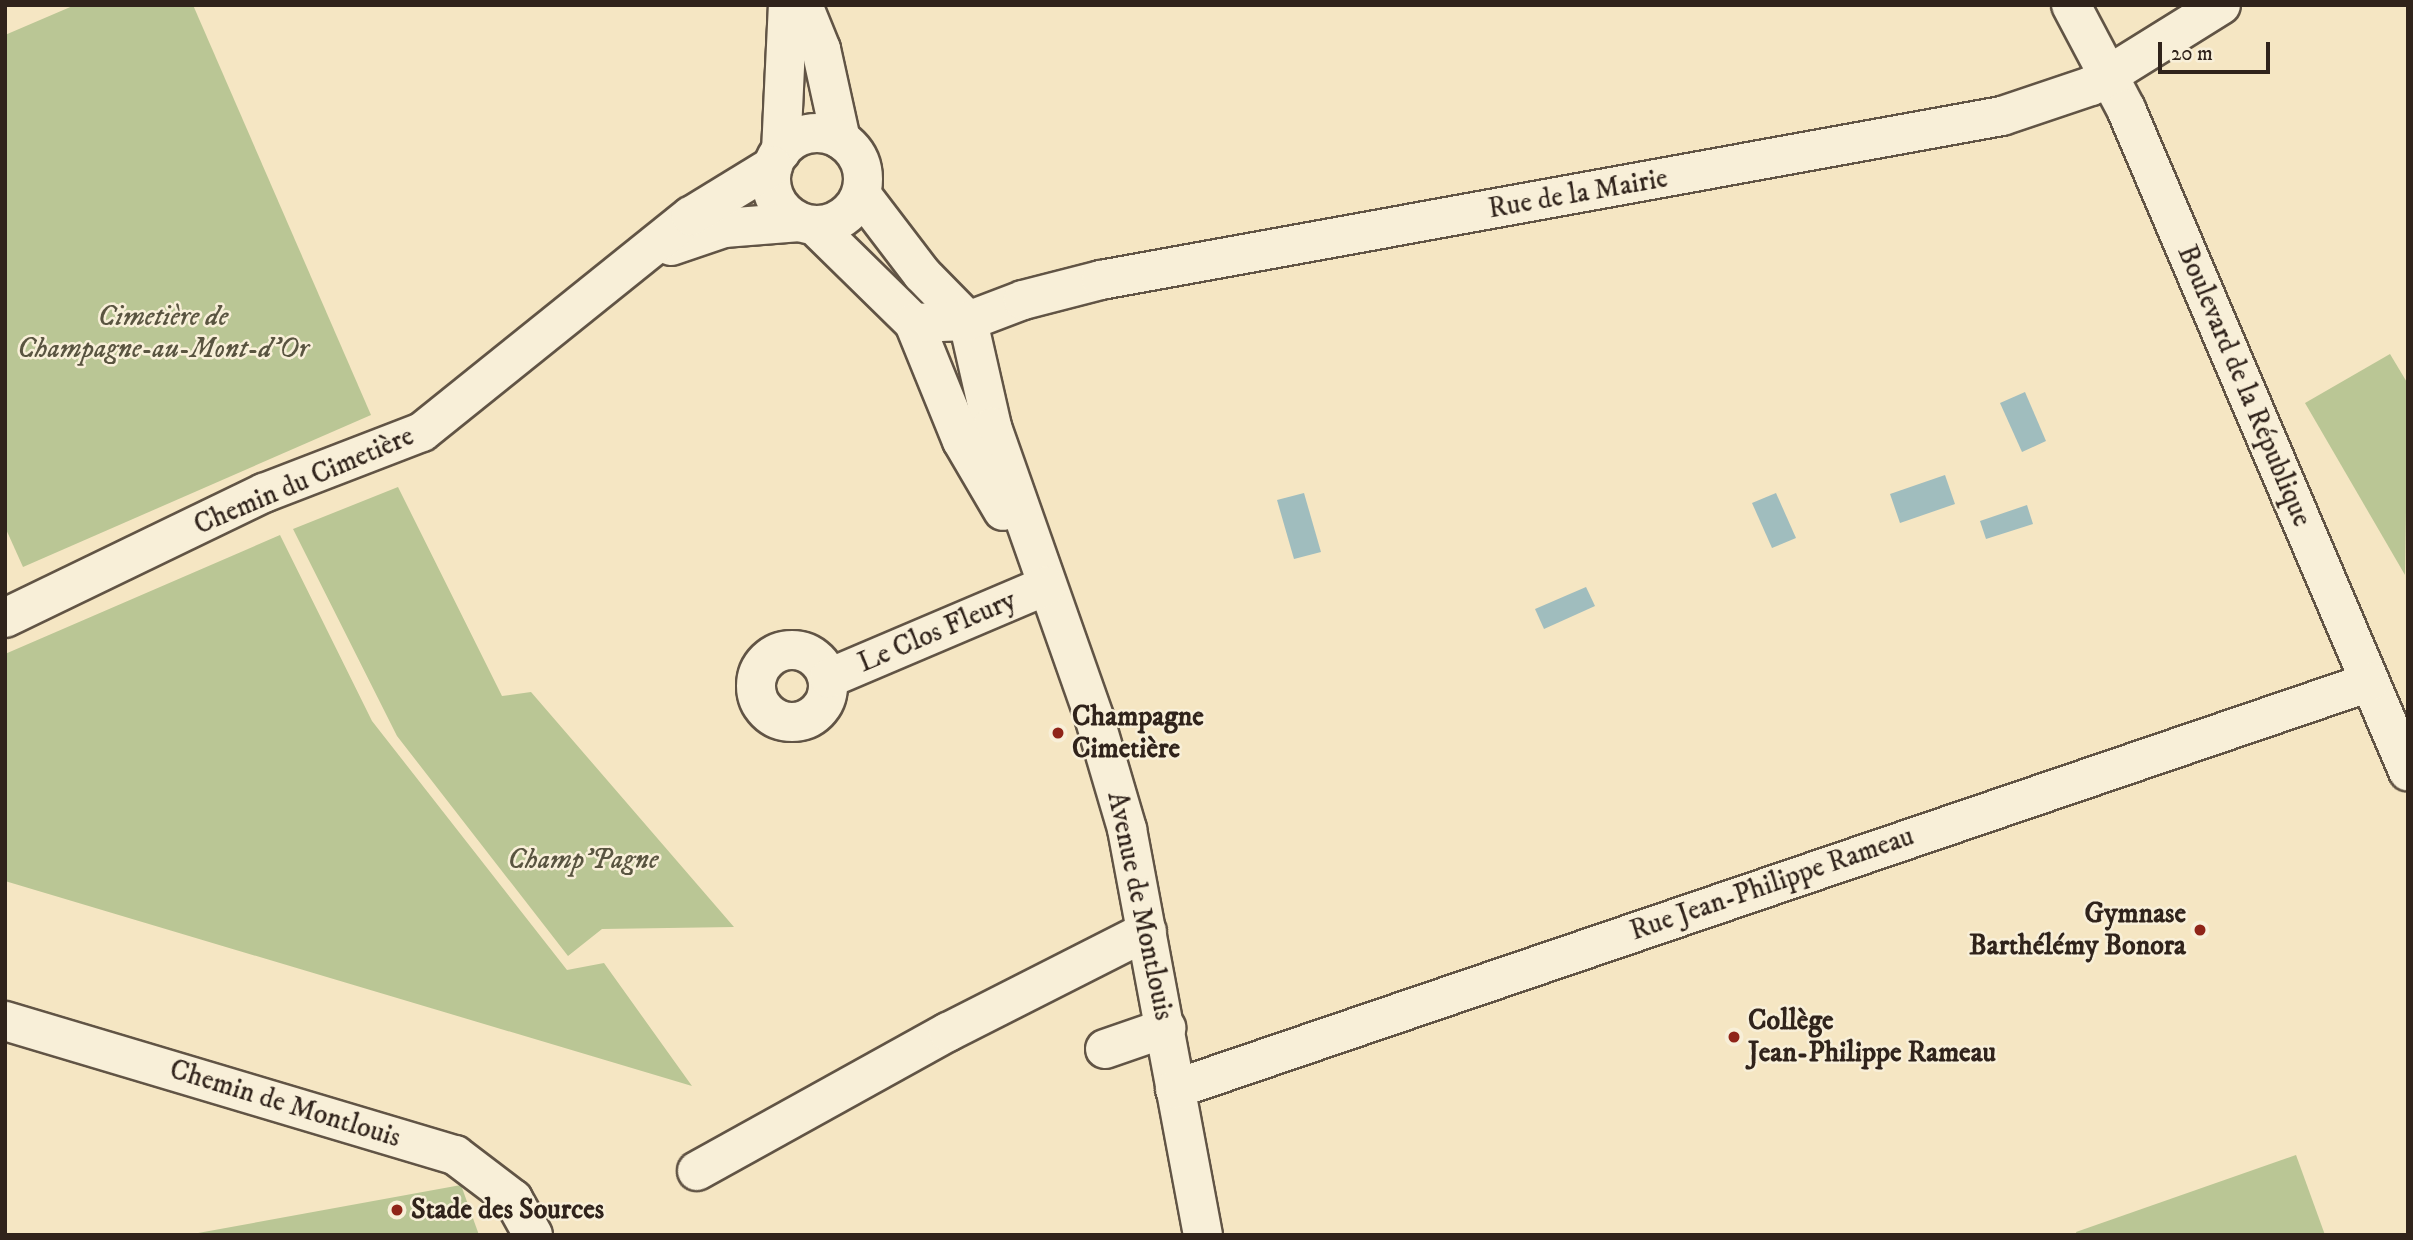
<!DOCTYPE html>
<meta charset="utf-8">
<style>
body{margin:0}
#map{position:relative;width:2413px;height:1240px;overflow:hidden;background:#f5e6c3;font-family:"IM FELL DW Pica",serif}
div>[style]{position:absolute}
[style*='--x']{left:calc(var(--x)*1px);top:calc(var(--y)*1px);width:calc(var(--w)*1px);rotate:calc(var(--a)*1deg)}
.green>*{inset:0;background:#bac695}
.water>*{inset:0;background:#a0bdbe}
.roads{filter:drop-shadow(2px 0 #615445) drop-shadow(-2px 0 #615445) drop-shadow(0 2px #615445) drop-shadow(0 -2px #615445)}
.minor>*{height:38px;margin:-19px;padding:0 19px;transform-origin:19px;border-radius:19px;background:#f8efd8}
.minor>.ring{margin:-19px;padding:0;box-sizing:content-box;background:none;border:38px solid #f8efd8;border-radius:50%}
.dots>*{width:19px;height:19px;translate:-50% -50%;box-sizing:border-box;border:4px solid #f8efd8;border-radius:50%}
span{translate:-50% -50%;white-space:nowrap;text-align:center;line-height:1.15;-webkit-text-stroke:5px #f8efd8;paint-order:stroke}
.street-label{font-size:28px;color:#30231b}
.park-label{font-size:28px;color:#595440;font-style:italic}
.poi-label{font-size:28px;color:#30231b;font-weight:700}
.left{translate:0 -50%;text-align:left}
.right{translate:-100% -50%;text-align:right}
.frame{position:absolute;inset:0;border:7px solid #30231b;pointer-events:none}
.scale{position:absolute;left:2158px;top:42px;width:112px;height:32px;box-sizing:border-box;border:4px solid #30231b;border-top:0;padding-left:9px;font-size:21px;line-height:24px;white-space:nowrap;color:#30231b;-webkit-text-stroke:5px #f8efd8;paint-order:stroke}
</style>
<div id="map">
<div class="green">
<div style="clip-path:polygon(75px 5px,193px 5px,371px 415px,23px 567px,5px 527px,5px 35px)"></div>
<div style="clip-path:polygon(2390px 354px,2408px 384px,2405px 575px,2305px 403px)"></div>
<div style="clip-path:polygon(398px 487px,502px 696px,531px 692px,734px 927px,602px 929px,568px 956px,397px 736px,293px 529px)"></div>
<div style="clip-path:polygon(280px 535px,372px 721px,567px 970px,604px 963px,692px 1086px,5px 881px,5px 654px)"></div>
<div style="clip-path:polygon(2296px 1155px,2325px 1235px,2077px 1235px,2076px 1232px)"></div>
<div style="clip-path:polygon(461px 1185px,479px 1235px,187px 1235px)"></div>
</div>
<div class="water">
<div style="clip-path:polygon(2025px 392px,2046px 441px,2022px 452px,2000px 403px)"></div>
<div style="clip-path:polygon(1945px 475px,1955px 504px,1900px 523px,1890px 494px)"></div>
<div style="clip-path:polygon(1304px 493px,1321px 552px,1294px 559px,1277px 500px)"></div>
<div style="clip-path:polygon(1776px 493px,1796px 538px,1772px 548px,1752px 503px)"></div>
<div style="clip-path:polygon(2027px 505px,2033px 524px,1986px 539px,1980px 521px)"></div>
<div style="clip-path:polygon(1586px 587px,1595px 606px,1544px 629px,1535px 609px)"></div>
</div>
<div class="roads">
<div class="minor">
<div style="--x:803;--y:5;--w:48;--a:67.8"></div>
<div style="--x:821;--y:49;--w:93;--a:77.6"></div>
<div style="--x:2071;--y:5;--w:118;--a:62.1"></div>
<div style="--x:2126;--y:109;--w:720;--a:66.93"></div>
<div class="ring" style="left:771px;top:133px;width:54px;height:54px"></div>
<div style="--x:781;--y:152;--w:147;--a:-87.3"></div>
<div style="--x:861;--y:194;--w:101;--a:52.7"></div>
<div style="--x:922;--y:274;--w:66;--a:45.6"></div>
<div style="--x:968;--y:321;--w:109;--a:77.2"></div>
<div style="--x:992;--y:427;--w:311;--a:70.6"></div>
<div style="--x:1095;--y:720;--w:114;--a:73.6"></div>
<div style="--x:1127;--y:829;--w:413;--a:79.4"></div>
<div style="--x:814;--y:225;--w:140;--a:44.4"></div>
<div style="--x:914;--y:323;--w:127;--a:67.9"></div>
<div style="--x:962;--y:441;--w:81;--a:59.6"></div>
<div style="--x:671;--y:246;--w:56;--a:-18.8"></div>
<div style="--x:724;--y:228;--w:76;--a:-4.5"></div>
<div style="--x:914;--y:323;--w:54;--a:-2.1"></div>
<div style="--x:968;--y:321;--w:59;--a:-20.9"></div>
<div style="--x:1023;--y:300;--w:81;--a:-14.4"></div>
<div style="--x:1101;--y:280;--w:916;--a:-10.32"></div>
<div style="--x:2002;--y:116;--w:94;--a:-18.6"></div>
<div style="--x:2091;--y:86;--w:153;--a:-31.9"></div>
<div style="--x:5;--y:618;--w:288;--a:-25.8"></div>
<div style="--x:264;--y:493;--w:169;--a:-21.1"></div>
<div style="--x:422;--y:432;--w:345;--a:-38.8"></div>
<div style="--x:691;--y:216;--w:96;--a:-31.4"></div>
<div class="ring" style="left:756px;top:650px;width:34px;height:34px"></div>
<div style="--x:829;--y:678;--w:236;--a:-23"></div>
<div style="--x:5;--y:1021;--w:470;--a:16.6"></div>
<div style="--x:455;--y:1155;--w:73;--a:37.2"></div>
<div style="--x:513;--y:1199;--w:41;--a:60.9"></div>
<div style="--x:1105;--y:1049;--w:65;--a:-19"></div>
<div style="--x:1175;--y:1089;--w:1262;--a:-18.81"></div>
<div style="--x:697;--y:1171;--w:287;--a:-29"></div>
<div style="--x:948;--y:1032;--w:223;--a:-26.9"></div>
</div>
</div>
<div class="dots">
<div style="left:1058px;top:733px;background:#8f2418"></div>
<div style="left:2200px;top:930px;background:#8f2418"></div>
<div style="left:1734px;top:1037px;background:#8f2418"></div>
<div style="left:397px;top:1210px;background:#8f2418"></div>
</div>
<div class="street-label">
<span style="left:1578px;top:194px;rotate:-10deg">Rue de la Mairie</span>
<span style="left:2244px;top:386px;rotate:67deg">Boulevard de la République</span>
<span style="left:304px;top:481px;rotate:-23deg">Chemin du Cimetière</span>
<span style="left:937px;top:632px;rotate:-23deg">Le Clos Fleury</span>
<span style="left:1772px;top:884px;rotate:-19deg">Rue Jean-Philippe Rameau</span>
<span style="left:1140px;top:906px;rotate:78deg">Avenue de Montlouis</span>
<span style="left:285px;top:1104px;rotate:17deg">Chemin de Montlouis</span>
</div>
<div class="park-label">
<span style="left:163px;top:333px">Cimetière de<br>Champagne-au-Mont-d'Or</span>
<span style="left:583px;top:860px">Champ'Pagne</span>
</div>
<div class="poi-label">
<span class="left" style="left:1072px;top:733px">Champagne<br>Cimetière</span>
<span class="right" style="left:2186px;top:930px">Gymnase<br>Barthélémy Bonora</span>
<span class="left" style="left:1748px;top:1037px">Collège<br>Jean-Philippe Rameau</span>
<span class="left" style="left:411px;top:1210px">Stade des Sources</span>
</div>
<div class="frame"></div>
<div class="scale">20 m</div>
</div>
